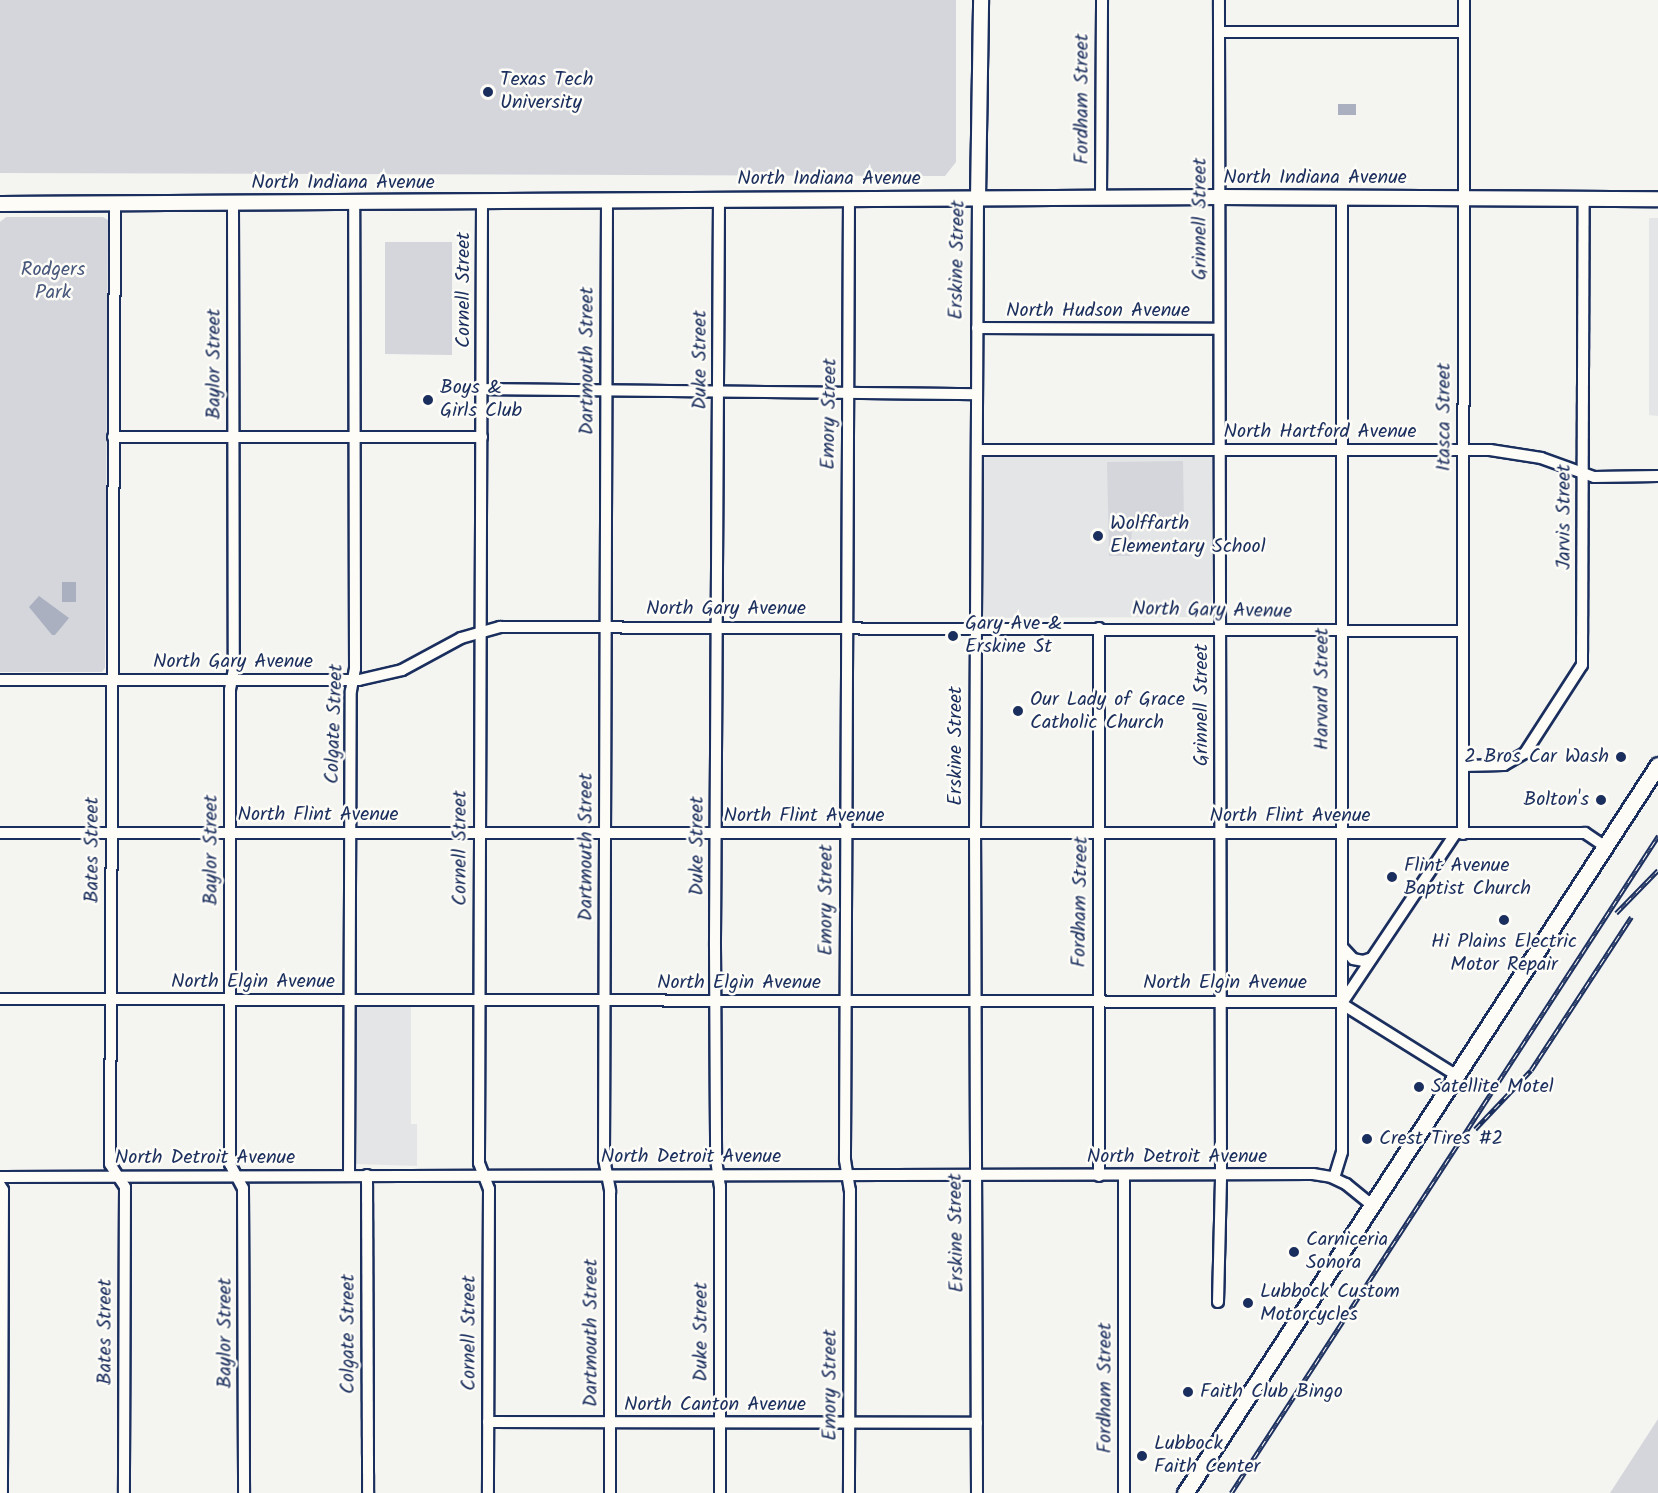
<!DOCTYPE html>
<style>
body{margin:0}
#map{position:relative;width:1658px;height:1493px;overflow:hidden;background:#f4f4f1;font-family:Kalam,sans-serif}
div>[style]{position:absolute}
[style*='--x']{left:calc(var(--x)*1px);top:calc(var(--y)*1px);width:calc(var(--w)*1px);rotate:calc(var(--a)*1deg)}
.built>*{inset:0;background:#e4e5e6}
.green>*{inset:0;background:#d4d6db}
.water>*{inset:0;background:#aab0bf}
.roads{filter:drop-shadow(2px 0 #1b2f5e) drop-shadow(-2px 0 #1b2f5e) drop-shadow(0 2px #1b2f5e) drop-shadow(0 -2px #1b2f5e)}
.minor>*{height:10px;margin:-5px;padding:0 5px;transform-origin:5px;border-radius:5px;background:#fdfcf7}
.major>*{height:14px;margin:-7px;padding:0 7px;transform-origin:7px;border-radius:7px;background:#fdfcf7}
.highway>*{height:15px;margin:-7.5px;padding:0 7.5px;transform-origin:7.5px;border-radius:7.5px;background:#fdfcf7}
.rail>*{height:4.5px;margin-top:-2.25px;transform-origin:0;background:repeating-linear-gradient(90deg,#fdfcf7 0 7px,#1b2f5e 0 14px);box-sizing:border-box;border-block:2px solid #1b2f5e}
.dots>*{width:16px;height:16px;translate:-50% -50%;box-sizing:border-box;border:3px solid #fdfcf7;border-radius:50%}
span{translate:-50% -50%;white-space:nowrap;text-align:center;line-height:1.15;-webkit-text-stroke:5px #fdfcf7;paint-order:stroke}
.poi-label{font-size:20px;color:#1b2f5e}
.left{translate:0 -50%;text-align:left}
.right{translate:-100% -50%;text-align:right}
.street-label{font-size:20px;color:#1b2f5e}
.park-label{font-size:20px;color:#49597d}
</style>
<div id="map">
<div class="built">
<div style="clip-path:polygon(1649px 218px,1658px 218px,1658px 416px,1649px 415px)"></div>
<div style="clip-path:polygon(986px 456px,1212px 457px,1212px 617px,984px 618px,982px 459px)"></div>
<div style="clip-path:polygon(357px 1004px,411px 1004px,411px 1124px,417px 1124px,417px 1166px,355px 1164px)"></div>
</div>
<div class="green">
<div style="clip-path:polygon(0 0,956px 0,956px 162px,945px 176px,0 173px)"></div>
<div style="clip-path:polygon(6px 217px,103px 217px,108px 220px,105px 668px,102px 672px,0 672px,0 222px)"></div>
<div style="clip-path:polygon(385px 242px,452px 242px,452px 355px,385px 354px)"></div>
<div style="clip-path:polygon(1183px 461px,1184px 521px,1132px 521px,1131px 556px,1109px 556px,1107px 462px)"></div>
<div style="clip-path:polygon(1658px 1419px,1658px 1493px,1610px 1493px)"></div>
</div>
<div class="water">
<div style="clip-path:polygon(1338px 104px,1356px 104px,1356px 115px,1338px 115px)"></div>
<div style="clip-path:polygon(62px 582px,76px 582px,76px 602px,62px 602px)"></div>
<div style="clip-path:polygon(39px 596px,69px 618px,55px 635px,52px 635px,29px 607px)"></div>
</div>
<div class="roads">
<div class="minor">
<div style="--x:1219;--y:32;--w:245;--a:0"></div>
<div style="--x:1101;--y:197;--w:197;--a:-89.7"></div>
<div style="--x:849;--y:198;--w:962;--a:90.24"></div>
<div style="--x:845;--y:1160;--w:30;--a:81"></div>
<div style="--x:850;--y:1190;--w:303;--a:90.2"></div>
<div style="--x:719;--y:199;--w:747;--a:90.31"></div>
<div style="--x:715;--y:946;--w:213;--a:89.7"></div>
<div style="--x:716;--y:1159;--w:27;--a:82"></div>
<div style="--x:720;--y:1186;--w:307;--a:90"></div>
<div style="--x:607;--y:201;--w:958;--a:90.18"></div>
<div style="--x:604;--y:1159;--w:33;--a:79"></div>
<div style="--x:610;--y:1191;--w:302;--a:90"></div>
<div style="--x:482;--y:202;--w:961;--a:90.18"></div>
<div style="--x:479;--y:1163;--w:28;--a:69"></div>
<div style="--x:489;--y:1189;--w:304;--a:90.2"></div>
<div style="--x:115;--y:204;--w:960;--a:90.3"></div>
<div style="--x:110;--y:1164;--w:27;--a:57"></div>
<div style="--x:125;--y:1187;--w:306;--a:90.2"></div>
<div style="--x:233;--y:204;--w:465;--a:89.9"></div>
<div style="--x:234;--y:669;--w:21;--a:101"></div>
<div style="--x:230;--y:690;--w:474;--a:90"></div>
<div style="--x:230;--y:1164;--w:27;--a:62"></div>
<div style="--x:243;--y:1188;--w:305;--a:89.8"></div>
<div style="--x:977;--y:328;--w:242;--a:0.2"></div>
<div style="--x:482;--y:389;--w:495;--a:0.6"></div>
<div style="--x:113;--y:437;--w:369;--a:0"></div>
<div style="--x:977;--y:450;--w:513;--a:0"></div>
<div style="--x:1490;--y:450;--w:52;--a:8.9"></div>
<div style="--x:1541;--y:458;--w:56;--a:19.7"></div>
<div style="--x:1594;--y:477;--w:64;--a:-0.9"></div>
<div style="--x:1099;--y:628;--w:548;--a:90"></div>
<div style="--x:0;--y:680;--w:359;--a:0"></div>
<div style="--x:359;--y:680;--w:44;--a:-13.1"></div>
<div style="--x:402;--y:670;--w:67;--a:-28.5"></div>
<div style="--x:461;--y:638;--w:41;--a:-15.8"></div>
<div style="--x:500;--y:627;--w:963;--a:0.24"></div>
<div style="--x:1463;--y:766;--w:41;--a:-1.4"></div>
<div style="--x:1504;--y:765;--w:24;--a:-30"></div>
<div style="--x:1525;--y:753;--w:105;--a:-57.1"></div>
<div style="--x:1582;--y:665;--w:466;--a:-89.8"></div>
<div style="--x:0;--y:833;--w:1585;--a:0"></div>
<div style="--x:1585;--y:833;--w:23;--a:34"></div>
<div style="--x:1463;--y:834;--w:834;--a:-89.93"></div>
<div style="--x:1342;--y:947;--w:16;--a:47"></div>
<div style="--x:1353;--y:959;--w:10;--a:11"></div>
<div style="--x:1363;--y:961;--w:9;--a:-18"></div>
<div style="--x:0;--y:999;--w:1339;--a:0.13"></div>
<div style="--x:1339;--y:1002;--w:138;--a:32"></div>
<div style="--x:1342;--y:1003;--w:203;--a:-56.2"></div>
<div style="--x:349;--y:1175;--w:484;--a:-89.8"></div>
<div style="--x:351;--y:691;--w:22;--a:-80"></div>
<div style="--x:355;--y:669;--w:466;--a:-90.1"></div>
<div style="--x:367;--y:1175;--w:318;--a:89.8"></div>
<div style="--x:0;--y:1177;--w:1313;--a:-0.13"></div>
<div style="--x:1313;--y:1174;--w:18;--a:9"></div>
<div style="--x:1331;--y:1177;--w:17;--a:25"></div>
<div style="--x:1346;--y:1184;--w:33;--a:39"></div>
<div style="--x:1334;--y:1178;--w:27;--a:-73"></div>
<div style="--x:1342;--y:1152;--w:955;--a:-90"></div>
<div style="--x:0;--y:1185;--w:6;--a:59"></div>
<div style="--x:3;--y:1190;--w:303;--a:90.2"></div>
<div style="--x:1218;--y:1302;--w:127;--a:-88.6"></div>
<div style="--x:1221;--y:1175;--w:1175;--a:-90.1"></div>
<div style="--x:488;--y:1422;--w:489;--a:0.1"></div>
<div style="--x:977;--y:1493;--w:659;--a:-90.17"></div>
<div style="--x:975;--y:834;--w:636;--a:-89.73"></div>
<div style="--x:1124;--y:1493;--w:318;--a:-90"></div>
</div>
<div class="major">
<div style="--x:978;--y:198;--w:198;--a:-89.1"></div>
<div style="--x:0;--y:204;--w:1219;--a:-0.33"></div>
<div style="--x:1219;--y:197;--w:439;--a:0.3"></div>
</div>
<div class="highway">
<div style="--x:1185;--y:1493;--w:868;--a:-56.99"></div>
</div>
</div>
<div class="rail">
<div style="--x:1616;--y:913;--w:60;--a:-45.7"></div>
<div style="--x:1475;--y:1129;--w:81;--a:-46.5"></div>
<div style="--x:1531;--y:1070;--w:183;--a:-56.8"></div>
<div style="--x:1231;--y:1493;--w:784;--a:-56.98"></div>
</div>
<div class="dots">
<div style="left:488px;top:92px;background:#1b2f5e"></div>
<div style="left:428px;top:400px;background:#1b2f5e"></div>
<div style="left:1098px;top:536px;background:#1b2f5e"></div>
<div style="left:953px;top:636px;background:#1b2f5e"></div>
<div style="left:1018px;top:711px;background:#1b2f5e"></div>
<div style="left:1621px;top:757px;background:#1b2f5e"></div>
<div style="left:1601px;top:800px;background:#1b2f5e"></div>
<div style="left:1392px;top:877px;background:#1b2f5e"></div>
<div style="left:1504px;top:920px;background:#1b2f5e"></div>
<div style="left:1419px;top:1087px;background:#1b2f5e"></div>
<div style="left:1367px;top:1139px;background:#1b2f5e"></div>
<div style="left:1294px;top:1252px;background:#1b2f5e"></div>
<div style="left:1248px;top:1303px;background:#1b2f5e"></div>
<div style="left:1188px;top:1392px;background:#1b2f5e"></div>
<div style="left:1142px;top:1456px;background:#1b2f5e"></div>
</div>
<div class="poi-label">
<span class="left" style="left:500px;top:92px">Texas Tech<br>University</span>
<span class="left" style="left:440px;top:400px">Boys &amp;<br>Girls Club</span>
<span class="left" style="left:1110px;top:536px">Wolffarth<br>Elementary School</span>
<span class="left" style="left:965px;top:636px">Gary Ave &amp;<br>Erskine St</span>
<span class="left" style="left:1030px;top:712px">Our Lady of Grace<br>Catholic Church</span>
<span class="right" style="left:1609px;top:757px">2 Bros Car Wash</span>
<span class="right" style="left:1589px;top:800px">Bolton's</span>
<span class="left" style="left:1404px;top:878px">Flint Avenue<br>Baptist Church</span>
<span style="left:1504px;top:954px">Hi Plains Electric<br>Motor Repair</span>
<span class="left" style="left:1431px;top:1087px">Satellite Motel</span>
<span class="left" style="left:1379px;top:1139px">Crest Tires #2</span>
<span class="left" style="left:1306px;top:1252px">Carniceria<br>Sonora</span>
<span class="left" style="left:1260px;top:1304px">Lubbock Custom<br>Motorcycles</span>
<span class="left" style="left:1200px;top:1392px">Faith Club Bingo</span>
<span class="left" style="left:1154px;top:1456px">Lubbock<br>Faith Center</span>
</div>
<div class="street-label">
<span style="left:1083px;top:99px;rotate:-90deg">Fordham Street</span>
<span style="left:1315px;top:178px">North Indiana Avenue</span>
<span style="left:829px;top:179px">North Indiana Avenue</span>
<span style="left:343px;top:183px">North Indiana Avenue</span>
<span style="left:1201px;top:219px;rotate:-90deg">Grinnell Street</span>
<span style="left:958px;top:260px;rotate:-89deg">Erskine Street</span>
<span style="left:464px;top:290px;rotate:-90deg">Cornell Street</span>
<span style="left:1098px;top:311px">North Hudson Avenue</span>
<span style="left:701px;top:360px;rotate:-90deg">Duke Street</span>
<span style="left:588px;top:361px;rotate:-90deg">Dartmouth Street</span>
<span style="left:215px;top:364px;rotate:-90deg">Baylor Street</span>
<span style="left:830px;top:414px;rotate:-89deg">Emory Street</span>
<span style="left:1445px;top:417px;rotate:-90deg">Itasca Street</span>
<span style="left:1320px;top:432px">North Hartford Avenue</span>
<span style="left:1565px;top:517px;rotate:-90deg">Jarvis Street</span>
<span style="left:726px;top:609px">North Gary Avenue</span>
<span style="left:1212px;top:611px;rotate:1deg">North Gary Avenue</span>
<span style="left:233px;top:662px">North Gary Avenue</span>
<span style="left:1323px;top:689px;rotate:-90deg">Harvard Street</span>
<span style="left:1202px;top:705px;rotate:-90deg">Grinnell Street</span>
<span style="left:335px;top:724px;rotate:-88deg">Colgate Street</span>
<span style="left:956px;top:746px;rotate:-90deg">Erskine Street</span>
<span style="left:318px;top:815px">North Flint Avenue</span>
<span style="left:804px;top:816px">North Flint Avenue</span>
<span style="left:1290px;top:816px">North Flint Avenue</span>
<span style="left:698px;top:846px;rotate:-90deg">Duke Street</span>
<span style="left:587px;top:847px;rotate:-90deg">Dartmouth Street</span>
<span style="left:461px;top:848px;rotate:-90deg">Cornell Street</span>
<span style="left:93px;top:850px;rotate:-90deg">Bates Street</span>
<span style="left:212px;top:850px;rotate:-90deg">Baylor Street</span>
<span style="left:827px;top:900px;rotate:-90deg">Emory Street</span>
<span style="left:1081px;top:902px;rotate:-89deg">Fordham Street</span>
<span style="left:253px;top:982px">North Elgin Avenue</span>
<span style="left:739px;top:983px">North Elgin Avenue</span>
<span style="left:1225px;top:983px">North Elgin Avenue</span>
<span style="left:691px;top:1157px">North Detroit Avenue</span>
<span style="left:1177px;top:1157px">North Detroit Avenue</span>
<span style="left:205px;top:1158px">North Detroit Avenue</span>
<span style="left:957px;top:1233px;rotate:-91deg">Erskine Street</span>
<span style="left:106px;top:1332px;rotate:-90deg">Bates Street</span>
<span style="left:702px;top:1332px;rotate:-90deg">Duke Street</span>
<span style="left:226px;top:1333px;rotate:-90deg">Baylor Street</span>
<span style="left:470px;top:1333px;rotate:-90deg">Cornell Street</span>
<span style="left:592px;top:1333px;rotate:-90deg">Dartmouth Street</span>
<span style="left:349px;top:1334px;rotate:-90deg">Colgate Street</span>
<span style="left:831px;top:1385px;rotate:-90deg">Emory Street</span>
<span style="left:1106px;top:1388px;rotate:-90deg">Fordham Street</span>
<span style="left:715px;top:1405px">North Canton Avenue</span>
</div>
<div class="park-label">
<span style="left:53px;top:282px">Rodgers<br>Park</span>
</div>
</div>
